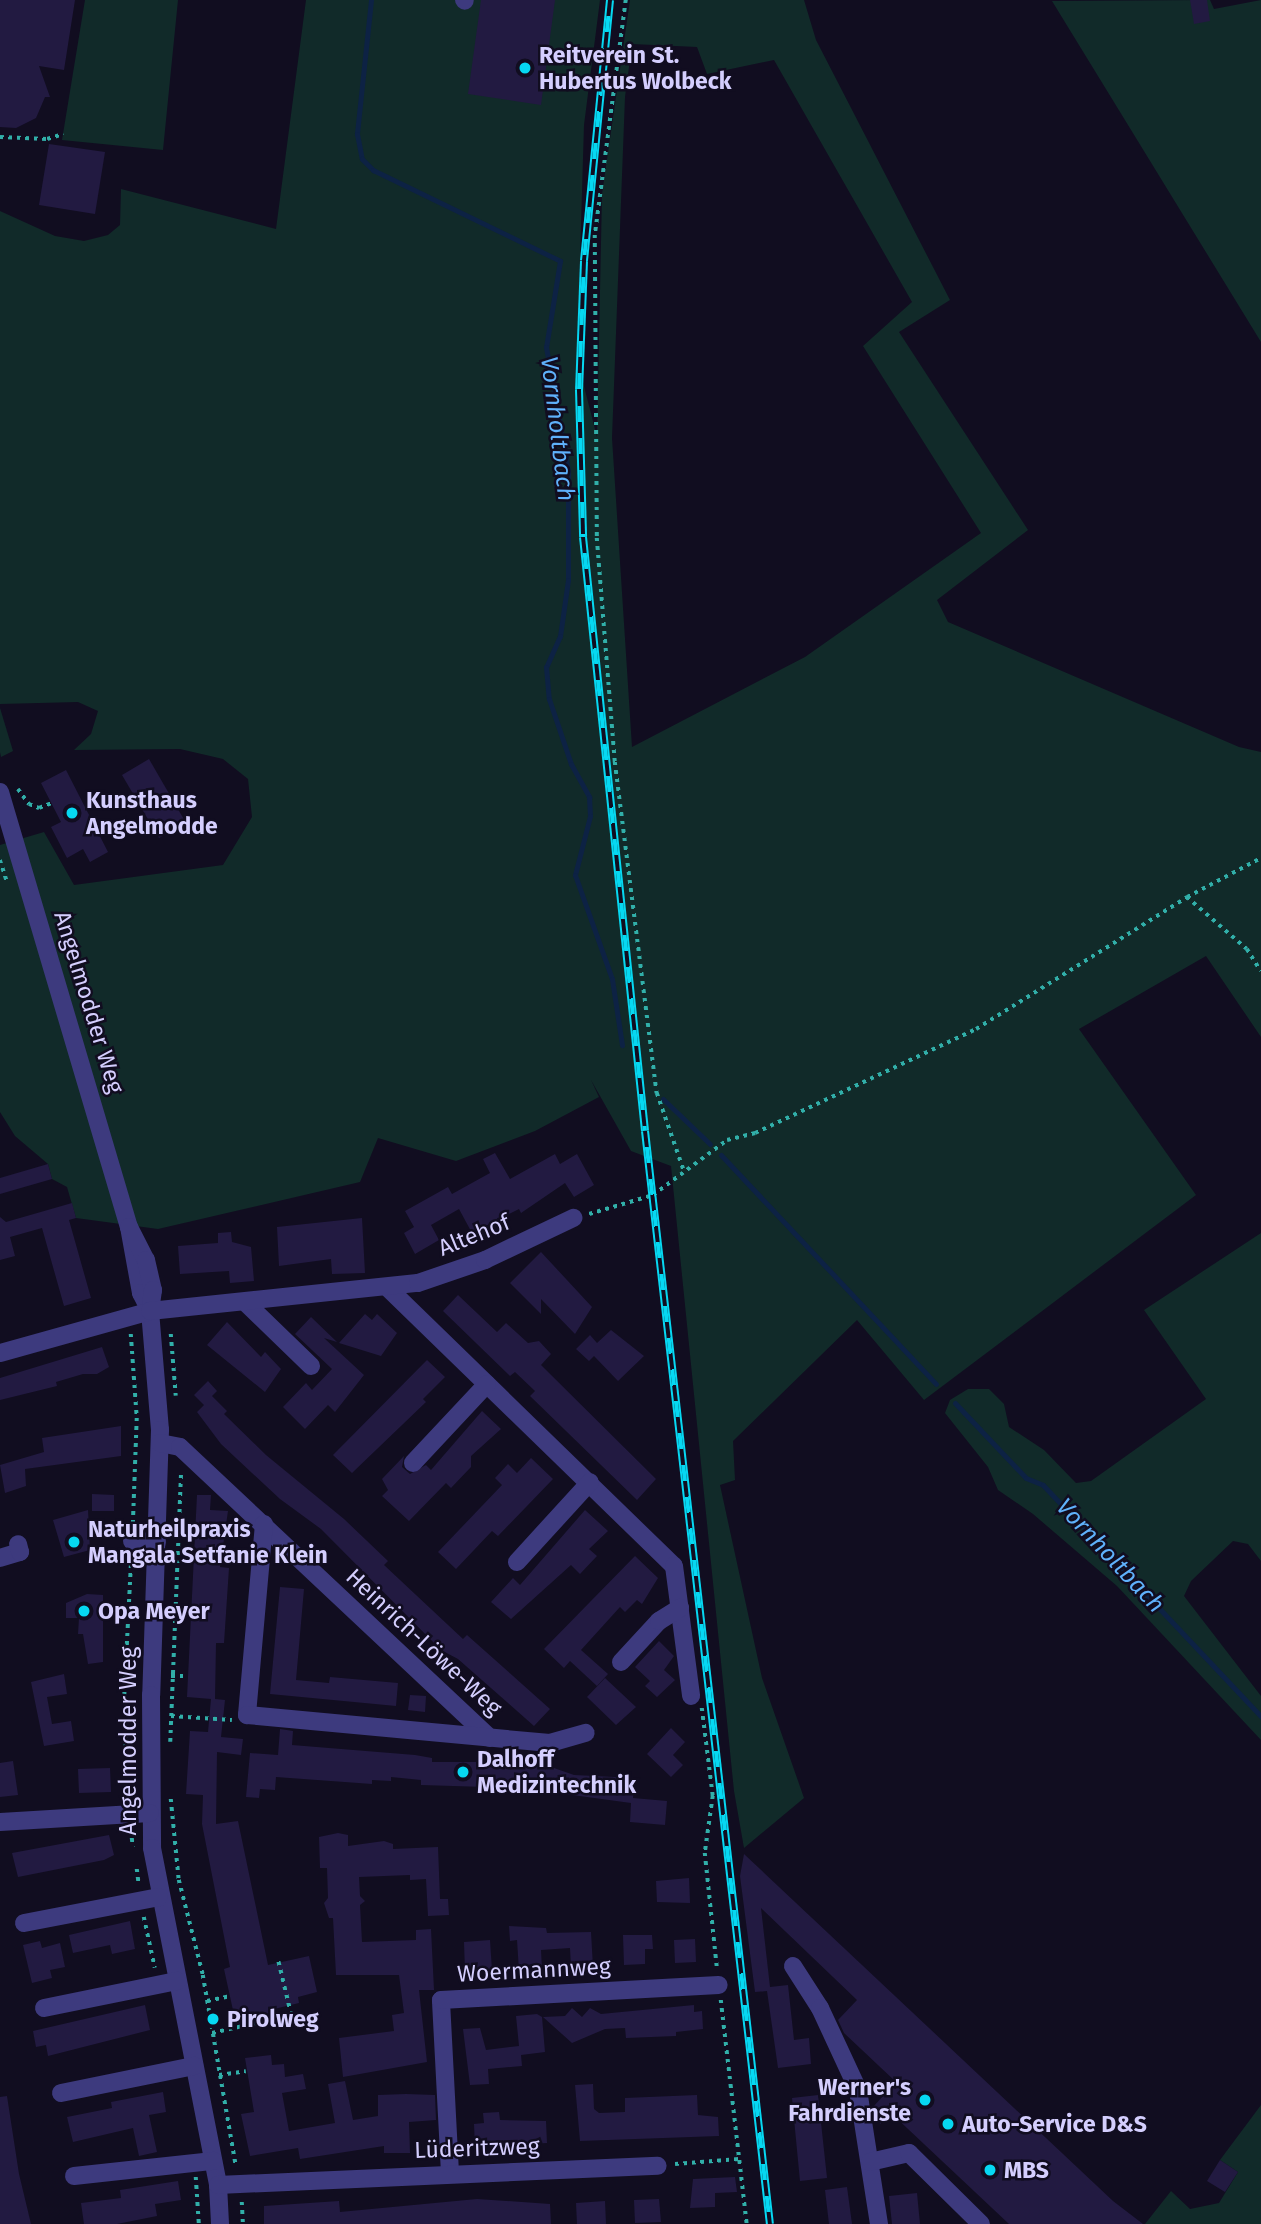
<!DOCTYPE html>
<meta charset="utf-8">
<style>
body{margin:0}
#map{position:relative;width:1261px;height:2224px;overflow:hidden;background:#110d20;font-family:"Fira Sans",sans-serif}
div>[style]{position:absolute}
[style*='--x']{left:calc(var(--x)*1px);top:calc(var(--y)*1px);width:calc(var(--w)*1px);rotate:calc(var(--a)*1deg)}
.green>*{inset:0;background:#112a29}
.stream>*{height:5px;margin:-2.5px;padding:0 2.5px;transform-origin:2.5px;border-radius:2.5px;background:#0d2244}
.building>*{inset:0;background:#221a41}
.path>*{height:3.5px;margin-top:-1.75px;transform-origin:0;background:repeating-linear-gradient(90deg,#31afa9 0 3.5px,transparent 0 8.5px)}
.minor>*{height:18px;margin:-9px;padding:0 9px;transform-origin:9px;border-radius:9px;background:#3d3a7e}
.rail>*{height:8px;margin-top:-4px;transform-origin:0;background:repeating-linear-gradient(90deg,#110d20 0 16px,#06d8f2 0 32px);box-sizing:border-box;border-block:2px solid #06d8f2}
.dots>*{width:19px;height:19px;translate:-50% -50%;box-sizing:border-box;border:4px solid #110d20;border-radius:50%}
span{translate:-50% -50%;white-space:nowrap;text-align:center;line-height:1.15;-webkit-text-stroke:5px #110d20;paint-order:stroke}
.poi-label{font-size:23px;color:#d4cefe;font-weight:700}
.left{translate:0 -50%;text-align:left}
.right{translate:-100% -50%;text-align:right}
.street-label{font-size:23px;color:#d4cefe}
.water-label{font-size:24px;color:#5fb1fb;font-style:italic}
</style>
<div id="map">
<div class="green">
<div style="clip-path:polygon(85px 0,178px 0,163px 150px,62px 140px)"></div>
<div style="clip-path:polygon(evenodd,306px 0,600px 0,584px 125px,577px 359px,597px 437px,602px 194px,630px 0,804px 0,816px 40px,950px 300px,899px 332px,1028px 530px,937px 600px,948px 622px,1239px 747px,1261px 752px,1261px 1037px,1206px 956px,1079px 1029px,1196px 1195px,924px 1400px,857px 1320px,733px 1441px,735px 1480px,720px 1485px,762px 1678px,804px 1798px,744px 1848px,734px 1791px,671px 1166px,631px 1151px,591px 1080px,599px 1097px,535px 1131px,456px 1161px,378px 1138px,360px 1182px,158px 1229px,76px 1218px,67px 1187px,52px 1179px,48px 1164px,15px 1136px,0 1112px,0 845px,44px 832px,74px 885px,223px 865px,252px 817px,248px 779px,223px 759px,180px 749px,74px 750px,91px 734px,98px 711px,78px 702px,0 704px,0 211px,55px 236px,84px 241px,108px 235px,120px 225px,121px 189px,276px 229px,306px 0,632px 44px,697px 47px,707px 74px,774px 60px,912px 302px,863px 346px,981px 533px,805px 657px,632px 747px,612px 438px,625px 97px,632px 44px)"></div>
<div style="clip-path:polygon(1210px 0,1214px 9px,1261px 0,1261px 342px,1052px 1px)"></div>
<div style="clip-path:polygon(0 708px,13px 751px,1px 757px,0 752px)"></div>
<div style="clip-path:polygon(1261px 1233px,1261px 1561px,1248px 1544px,1233px 1541px,1191px 1581px,1184px 1596px,1261px 1696px,1261px 1740px,1117px 1586px,1033px 1514px,998px 1490px,988px 1467px,945px 1413px,950px 1400px,968px 1389px,989px 1389px,1004px 1404px,1009px 1427px,1044px 1450px,1076px 1483px,1091px 1481px,1206px 1399px,1144px 1310px)"></div>
<div style="clip-path:polygon(1261px 2105px,1261px 2224px,1145px 2224px,1171px 2191px,1190px 2209px,1219px 2203px,1238px 2172px,1220px 2160px)"></div>
</div>
<div class="stream">
<div style="--x:371;--y:0;--w:135;--a:96"></div>
<div style="--x:357;--y:134;--w:25;--a:79"></div>
<div style="--x:362;--y:159;--w:16;--a:45"></div>
<div style="--x:373;--y:170;--w:208;--a:25.9"></div>
<div style="--x:560;--y:261;--w:87;--a:99.2"></div>
<div style="--x:546;--y:347;--w:126;--a:79.9"></div>
<div style="--x:568;--y:471;--w:109;--a:90"></div>
<div style="--x:568;--y:580;--w:57;--a:98.1"></div>
<div style="--x:560;--y:636;--w:34;--a:114"></div>
<div style="--x:546;--y:667;--w:32;--a:85"></div>
<div style="--x:549;--y:699;--w:69;--a:71.3"></div>
<div style="--x:571;--y:764;--w:38;--a:61"></div>
<div style="--x:589;--y:797;--w:19;--a:87"></div>
<div style="--x:590;--y:816;--w:61;--a:104.3"></div>
<div style="--x:575;--y:875;--w:110;--a:70.4"></div>
<div style="--x:612;--y:979;--w:67;--a:81.4"></div>
<div style="--x:663;--y:1099;--w:65;--a:43.8"></div>
<div style="--x:721;--y:1155;--w:314;--a:46.8"></div>
<div style="--x:955;--y:1403;--w:103;--a:46.6"></div>
<div style="--x:1026;--y:1478;--w:18;--a:22"></div>
<div style="--x:1043;--y:1485;--w:318;--a:46.7"></div>
</div>
<div class="building">
<div style="clip-path:polygon(0 0,75px 0,64px 70px,39px 66px,50px 97px,45px 97px,36px 118px,16px 128px,0 127px)"></div>
<div style="clip-path:polygon(481px 0,555px 0,541px 105px,468px 94px)"></div>
<div style="clip-path:polygon(1190px 0,1207px 0,1210px 21px,1194px 24px)"></div>
<div style="clip-path:polygon(49px 144px,105px 152px,95px 214px,39px 205px)"></div>
<div style="clip-path:polygon(149px 759px,186px 823px,159px 838px,122px 775px)"></div>
<div style="clip-path:polygon(66px 770px,108px 852px,90px 862px,83px 849px,67px 858px,51px 827px,61px 822px,41px 783px)"></div>
<div style="clip-path:polygon(495px 1153px,510px 1179px,555px 1154px,560px 1164px,577px 1154px,594px 1185px,574px 1197px,565px 1183px,521px 1213px,519px 1209px,472px 1233px,459px 1209px,431px 1225px,439px 1240px,415px 1254px,404px 1233px,414px 1227px,405px 1211px,448px 1187px,452px 1194px,490px 1173px,483px 1159px)"></div>
<div style="clip-path:polygon(48px 1164px,52px 1179px,0 1194px,0 1178px)"></div>
<div style="clip-path:polygon(72px 1203px,76px 1218px,69px 1220px,91px 1298px,64px 1306px,42px 1228px,10px 1237px,15px 1256px,0 1260px,0 1217px,6px 1222px)"></div>
<div style="clip-path:polygon(362px 1218px,365px 1273px,332px 1274px,331px 1259px,279px 1266px,277px 1227px)"></div>
<div style="clip-path:polygon(231px 1232px,232px 1242px,251px 1247px,254px 1281px,230px 1283px,229px 1271px,180px 1274px,178px 1246px,218px 1243px,218px 1233px)"></div>
<div style="clip-path:polygon(541px 1252px,592px 1307px,575px 1334px,541px 1299px,541px 1314px,510px 1283px)"></div>
<div style="clip-path:polygon(458px 1295px,497px 1332px,506px 1323px,528px 1343px,539px 1341px,551px 1354px,541px 1365px,656px 1479px,637px 1500px,530px 1396px,535px 1391px,515px 1372px,510px 1376px,443px 1311px)"></div>
<div style="clip-path:polygon(365px 1314px,372px 1320px,377px 1314px,397px 1333px,381px 1356px,339px 1343px)"></div>
<div style="clip-path:polygon(311px 1317px,337px 1342px,324px 1338px,364px 1375px,335px 1412px,328px 1405px,305px 1429px,283px 1407px,306px 1383px,312px 1390px,332px 1369px,295px 1334px)"></div>
<div style="clip-path:polygon(227px 1322px,261px 1357px,265px 1352px,281px 1369px,265px 1392px,207px 1345px)"></div>
<div style="clip-path:polygon(611px 1330px,644px 1356px,618px 1381px,594px 1356px,589px 1361px,576px 1349px,590px 1335px,597px 1343px)"></div>
<div style="clip-path:polygon(102px 1347px,109px 1367px,97px 1374px,83px 1374px,56px 1382px,57px 1386px,0 1400px,0 1378px)"></div>
<div style="clip-path:polygon(427px 1360px,445px 1377px,423px 1399px,426px 1402px,352px 1473px,333px 1455px)"></div>
<div style="clip-path:polygon(208px 1381px,217px 1391px,212px 1396px,227px 1411px,224px 1414px,266px 1455px,344px 1519px,388px 1561px,384px 1565px,463px 1639px,467px 1635px,550px 1709px,534px 1726px,458px 1659px,441px 1650px,321px 1529px,280px 1499px,221px 1444px,197px 1412px,204px 1405px,194px 1395px)"></div>
<div style="clip-path:polygon(482px 1411px,501px 1429px,471px 1456px,471px 1467px,451px 1488px,446px 1483px,409px 1521px,382px 1496px,388px 1490px,382px 1479px,404px 1456px,402px 1467px,410px 1474px,426px 1465px,431px 1470px)"></div>
<div style="clip-path:polygon(121px 1426px,121px 1456px,25px 1469px,26px 1486px,5px 1493px,0 1465px,44px 1452px,42px 1438px)"></div>
<div style="clip-path:polygon(531px 1458px,553px 1479px,498px 1536px,492px 1531px,456px 1569px,438px 1552px,502px 1485px,495px 1478px,508px 1464px,517px 1473px)"></div>
<div style="clip-path:polygon(92px 1494px,114px 1495px,114px 1511px,92px 1511px)"></div>
<div style="clip-path:polygon(197px 1495px,211px 1495px,210px 1510px,228px 1511px,220px 1567px,229px 1568px,224px 1643px,216px 1643px,215px 1699px,225px 1700px,221px 1737px,243px 1739px,241px 1755px,217px 1752px,216px 1824px,238px 1821px,268px 1965px,309px 1956px,317px 1992px,298px 1997px,299px 2003px,270px 2010px,272px 2016px,236px 2024px,224px 1969px,230px 1967px,202px 1824px,203px 1795px,186px 1794px,190px 1731px,208px 1732px,211px 1699px,187px 1697px)"></div>
<div style="clip-path:polygon(88px 1510px,90px 1550px,64px 1557px,53px 1520px)"></div>
<div style="clip-path:polygon(585px 1510px,608px 1531px,589px 1549px,597px 1556px,580px 1574px,571px 1565px,511px 1619px,491px 1602px,513px 1578px,520px 1585px)"></div>
<div style="clip-path:polygon(635px 1556px,658px 1578px,642px 1604px,637px 1600px,625px 1612px,620px 1607px,581px 1650px,608px 1674px,597px 1686px,570px 1661px,564px 1668px,544px 1649px)"></div>
<div style="clip-path:polygon(280px 1587px,304px 1589px,296px 1680px,329px 1683px,330px 1677px,398px 1683px,396px 1706px,270px 1694px)"></div>
<div style="clip-path:polygon(87px 1594px,103px 1595px,103px 1662px,88px 1664px,83px 1634px,78px 1634px,79px 1618px,66px 1618px,66px 1603px)"></div>
<div style="clip-path:polygon(659px 1641px,674px 1656px,664px 1670px,675px 1680px,657px 1697px,645px 1686px,650px 1681px,635px 1667px)"></div>
<div style="clip-path:polygon(64px 1674px,67px 1694px,47px 1697px,52px 1724px,71px 1721px,74px 1741px,44px 1746px,31px 1682px)"></div>
<div style="clip-path:polygon(605px 1678px,636px 1707px,616px 1725px,587px 1697px)"></div>
<div style="clip-path:polygon(410px 1695px,426px 1696px,425px 1712px,408px 1710px)"></div>
<div style="clip-path:polygon(671px 1728px,685px 1742px,673px 1755px,683px 1765px,671px 1777px,647px 1754px)"></div>
<div style="clip-path:polygon(280px 1729px,293px 1731px,292px 1745px,415px 1755px,432px 1758px,432px 1762px,494px 1762px,554px 1768px,574px 1775px,635px 1778px,633px 1798px,667px 1801px,665px 1825px,630px 1822px,631px 1803px,521px 1788px,421px 1785px,421px 1780px,391px 1777px,391px 1781px,372px 1780px,372px 1784px,276px 1777px,275px 1790px,260px 1789px,259px 1798px,246px 1797px,250px 1753px,278px 1755px)"></div>
<div style="clip-path:polygon(13px 1761px,18px 1795px,0 1797px,0 1763px)"></div>
<div style="clip-path:polygon(110px 1768px,111px 1792px,79px 1793px,78px 1769px)"></div>
<div style="clip-path:polygon(338px 1833px,348px 1835px,348px 1846px,384px 1841px,393px 1844px,393px 1849px,438px 1847px,440px 1899px,448px 1899px,449px 1915px,428px 1916px,426px 1879px,410px 1880px,410px 1875px,359px 1877px,360px 1896px,365px 1901px,360px 1905px,362px 1942px,416px 1940px,416px 1930px,431px 1929px,434px 1990px,419px 1990px,427px 2062px,343px 2077px,339px 2038px,394px 2031px,392px 2015px,404px 2013px,399px 1975px,336px 1975px,333px 1918px,329px 1918px,324px 1903px,328px 1898px,327px 1868px,320px 1868px,319px 1837px)"></div>
<div style="clip-path:polygon(109px 1835px,114px 1855px,104px 1860px,18px 1877px,12px 1853px)"></div>
<div style="clip-path:polygon(744px 1854px,1113px 2201px,1143px 2224px,1009px 2224px,891px 2113px,880px 2124px,872px 2108px,896px 2082px,844px 2033px,838px 2020px,857px 2000px,761px 1908px,770px 1987px,788px 1985px,794px 2040px,809px 2038px,811px 2064px,778px 2068px,767px 1991px,755px 1992px,740px 1876px)"></div>
<div style="clip-path:polygon(689px 1878px,690px 1903px,657px 1902px,656px 1881px)"></div>
<div style="clip-path:polygon(130px 1921px,135px 1949px,112px 1954px,110px 1945px,73px 1953px,69px 1935px)"></div>
<div style="clip-path:polygon(509px 1926px,546px 1928px,547px 1933px,591px 1932px,593px 1967px,571px 1967px,570px 1948px,541px 1950px,542px 1969px,519px 1971px,517px 1940px,510px 1941px)"></div>
<div style="clip-path:polygon(623px 1935px,652px 1935px,653px 1949px,645px 1949px,645px 1964px,624px 1965px)"></div>
<div style="clip-path:polygon(695px 1939px,696px 1962px,675px 1963px,674px 1940px)"></div>
<div style="clip-path:polygon(490px 1940px,492px 1971px,465px 1972px,464px 1942px)"></div>
<div style="clip-path:polygon(40px 1941px,42px 1948px,60px 1943px,65px 1967px,50px 1970px,52px 1978px,32px 1983px,23px 1945px)"></div>
<div style="clip-path:polygon(145px 2005px,150px 2030px,48px 2056px,46px 2045px,36px 2047px,33px 2031px)"></div>
<div style="clip-path:polygon(694px 2005px,694px 2012px,702px 2011px,703px 2029px,676px 2032px,676px 2036px,626px 2038px,625px 2028px,605px 2029px,572px 2043px,543px 2017px,565px 2016px,572px 2008px,582px 2017px,590px 2008px,601px 2014px)"></div>
<div style="clip-path:polygon(537px 2014px,542px 2017px,545px 2052px,521px 2055px,522px 2066px,488px 2069px,489px 2084px,470px 2085px,463px 2029px,480px 2028px,486px 2050px,519px 2046px,516px 2016px)"></div>
<div style="clip-path:polygon(271px 2055px,272px 2065px,284px 2064px,285px 2077px,303px 2074px,306px 2089px,282px 2093px,289px 2131px,335px 2123px,328px 2084px,345px 2081px,353px 2120px,378px 2116px,378px 2095px,406px 2094px,435px 2095px,436px 2120px,409px 2122px,410px 2153px,384px 2153px,384px 2146px,300px 2159px,298px 2148px,250px 2156px,241px 2114px,254px 2112px,245px 2058px)"></div>
<div style="clip-path:polygon(593px 2084px,594px 2109px,599px 2113px,625px 2112px,625px 2098px,697px 2095px,698px 2115px,718px 2117px,719px 2136px,580px 2141px,575px 2085px)"></div>
<div style="clip-path:polygon(163px 2092px,166px 2112px,149px 2115px,157px 2152px,139px 2156px,133px 2128px,73px 2142px,67px 2117px,112px 2108px,111px 2102px)"></div>
<div style="clip-path:polygon(818px 2095px,827px 2178px,800px 2181px,792px 2098px)"></div>
<div style="clip-path:polygon(7px 2096px,19px 2174px,31px 2224px,0 2224px,0 2097px)"></div>
<div style="clip-path:polygon(499px 2112px,500px 2120px,546px 2121px,547px 2143px,475px 2147px,474px 2124px,484px 2123px,483px 2113px)"></div>
<div style="clip-path:polygon(1220px 2160px,1238px 2172px,1225px 2192px,1207px 2181px)"></div>
<div style="clip-path:polygon(735px 2177px,737px 2192px,715px 2193px,715px 2207px,690px 2208px,693px 2179px)"></div>
<div style="clip-path:polygon(178px 2181px,181px 2200px,155px 2204px,157px 2216px,117px 2224px,84px 2224px,81px 2203px,121px 2198px,120px 2190px)"></div>
<div style="clip-path:polygon(847px 2187px,852px 2224px,829px 2224px,825px 2190px)"></div>
<div style="clip-path:polygon(917px 2193px,920px 2224px,892px 2224px,889px 2196px)"></div>
<div style="clip-path:polygon(477px 2199px,550px 2204px,551px 2224px,264px 2224px,264px 2206px,339px 2201px,340px 2212px)"></div>
<div style="clip-path:polygon(659px 2199px,661px 2222px,635px 2223px,634px 2200px)"></div>
<div style="clip-path:polygon(605px 2201px,606px 2224px,577px 2224px,576px 2203px)"></div>
</div>
<div class="path">
<div style="--x:626;--y:0;--w:237;--a:97.5"></div>
<div style="--x:595;--y:235;--w:303;--a:89.6"></div>
<div style="--x:597;--y:538;--w:225;--a:85.4"></div>
<div style="--x:615;--y:762;--w:334;--a:82.8"></div>
<div style="--x:657;--y:1093;--w:83;--a:70.9"></div>
<div style="--x:0;--y:137;--w:47;--a:2.4"></div>
<div style="--x:47;--y:139;--w:17;--a:-17"></div>
<div style="--x:18;--y:789;--w:19;--a:54"></div>
<div style="--x:29;--y:804;--w:11;--a:22"></div>
<div style="--x:39;--y:808;--w:14;--a:-21"></div>
<div style="--x:0;--y:860;--w:23;--a:72"></div>
<div style="--x:1187;--y:897;--w:79;--a:40.9"></div>
<div style="--x:1247;--y:949;--w:26;--a:58"></div>
<div style="--x:589;--y:1214;--w:67;--a:-16.5"></div>
<div style="--x:653;--y:1195;--w:92;--a:-36.6"></div>
<div style="--x:727;--y:1140;--w:29;--a:-14"></div>
<div style="--x:755;--y:1133;--w:244;--a:-25.2"></div>
<div style="--x:976;--y:1029;--w:249;--a:-32"></div>
<div style="--x:1187;--y:897;--w:84;--a:-27.8"></div>
<div style="--x:131;--y:1334;--w:84;--a:85.9"></div>
<div style="--x:137;--y:1418;--w:108;--a:92.1"></div>
<div style="--x:171;--y:1334;--w:62;--a:85.4"></div>
<div style="--x:177;--y:1531;--w:22;--a:3"></div>
<div style="--x:171;--y:1676;--w:17;--a:0"></div>
<div style="--x:702;--y:1708;--w:89;--a:82.9"></div>
<div style="--x:713;--y:1796;--w:58;--a:98"></div>
<div style="--x:705;--y:1853;--w:116;--a:84"></div>
<div style="--x:171;--y:1716;--w:61;--a:3.8"></div>
<div style="--x:170;--y:1742;--w:272;--a:-87.7"></div>
<div style="--x:127;--y:1798;--w:102;--a:-91.7"></div>
<div style="--x:124;--y:1696;--w:138;--a:-87.1"></div>
<div style="--x:171;--y:1799;--w:81;--a:84.4"></div>
<div style="--x:179;--y:1880;--w:98;--a:75.8"></div>
<div style="--x:203;--y:1975;--w:194;--a:80.2"></div>
<div style="--x:131;--y:1830;--w:17;--a:83"></div>
<div style="--x:137;--y:1869;--w:16;--a:83"></div>
<div style="--x:144;--y:1917;--w:52;--a:77.8"></div>
<div style="--x:721;--y:2000;--w:226;--a:83.4"></div>
<div style="--x:207;--y:2001;--w:24;--a:-12"></div>
<div style="--x:212;--y:2033;--w:81;--a:-12.8"></div>
<div style="--x:291;--y:2015;--w:56;--a:-103.5"></div>
<div style="--x:219;--y:2075;--w:27;--a:-8"></div>
<div style="--x:675;--y:2164;--w:64;--a:-4.5"></div>
<div style="--x:196;--y:2177;--w:47;--a:86.3"></div>
<div style="--x:242;--y:2202;--w:22;--a:87"></div>
</div>
<div class="minor">
<div style="--x:464;--y:0;--w:1;--a:45"></div>
<div style="--x:0;--y:792;--w:454;--a:73.5"></div>
<div style="--x:129;--y:1227;--w:67;--a:79.7"></div>
<div style="--x:141;--y:1293;--w:20;--a:63"></div>
<div style="--x:129;--y:1227;--w:37;--a:63"></div>
<div style="--x:146;--y:1260;--w:31;--a:77"></div>
<div style="--x:153;--y:1290;--w:21;--a:98"></div>
<div style="--x:150;--y:1311;--w:119;--a:85.2"></div>
<div style="--x:160;--y:1430;--w:265;--a:91.9"></div>
<div style="--x:151;--y:1695;--w:153;--a:89.6"></div>
<div style="--x:152;--y:1848;--w:343;--a:78.9"></div>
<div style="--x:218;--y:2185;--w:39;--a:87"></div>
<div style="--x:389;--y:1289;--w:397;--a:44.2"></div>
<div style="--x:674;--y:1566;--w:131;--a:82.5"></div>
<div style="--x:245;--y:1302;--w:92;--a:44.1"></div>
<div style="--x:0;--y:1353;--w:156;--a:-15.6"></div>
<div style="--x:150;--y:1311;--w:269;--a:-6"></div>
<div style="--x:418;--y:1283;--w:71;--a:-18.9"></div>
<div style="--x:485;--y:1260;--w:98;--a:-25.5"></div>
<div style="--x:160;--y:1443;--w:20;--a:11"></div>
<div style="--x:180;--y:1447;--w:425;--a:43.2"></div>
<div style="--x:413;--y:1463;--w:108;--a:-46.9"></div>
<div style="--x:264;--y:1524;--w:192;--a:95.1"></div>
<div style="--x:247;--y:1715;--w:304;--a:5.3"></div>
<div style="--x:550;--y:1743;--w:37;--a:-16"></div>
<div style="--x:132;--y:1541;--w:25;--a:2"></div>
<div style="--x:0;--y:1558;--w:21;--a:-17"></div>
<div style="--x:20;--y:1552;--w:8;--a:-104"></div>
<div style="--x:517;--y:1562;--w:108;--a:-47.6"></div>
<div style="--x:621;--y:1662;--w:56;--a:-47.2"></div>
<div style="--x:659;--y:1621;--w:25;--a:-32"></div>
<div style="--x:0;--y:1822;--w:150;--a:-3.4"></div>
<div style="--x:24;--y:1923;--w:137;--a:-10.9"></div>
<div style="--x:793;--y:1966;--w:50;--a:57.3"></div>
<div style="--x:820;--y:2008;--w:90;--a:65.1"></div>
<div style="--x:858;--y:2090;--w:136;--a:81.1"></div>
<div style="--x:44;--y:2008;--w:136;--a:-11.5"></div>
<div style="--x:61;--y:2093;--w:136;--a:-11.5"></div>
<div style="--x:870;--y:2162;--w:40;--a:-13"></div>
<div style="--x:909;--y:2153;--w:101;--a:44.6"></div>
<div style="--x:450;--y:2173;--w:173;--a:-93"></div>
<div style="--x:441;--y:2000;--w:278;--a:-3.1"></div>
<div style="--x:74;--y:2176;--w:140;--a:-6.2"></div>
<div style="--x:218;--y:2185;--w:440;--a:-2.5"></div>
</div>
<div class="rail">
<div style="--x:610;--y:0;--w:262;--a:95.7"></div>
<div style="--x:584;--y:261;--w:129;--a:92.2"></div>
<div style="--x:579;--y:390;--w:147;--a:88.4"></div>
<div style="--x:583;--y:537;--w:597;--a:84.04"></div>
<div style="--x:645;--y:1131;--w:1100;--a:83.48"></div>
</div>
<div class="dots">
<div style="left:525px;top:68px;background:#06d8f2"></div>
<div style="left:72px;top:813px;background:#06d8f2"></div>
<div style="left:74px;top:1542px;background:#06d8f2"></div>
<div style="left:84px;top:1611px;background:#06d8f2"></div>
<div style="left:463px;top:1772px;background:#06d8f2"></div>
<div style="left:213px;top:2019px;background:#06d8f2"></div>
<div style="left:925px;top:2100px;background:#06d8f2"></div>
<div style="left:948px;top:2124px;background:#06d8f2"></div>
<div style="left:990px;top:2170px;background:#06d8f2"></div>
</div>
<div class="poi-label">
<span class="left" style="left:539px;top:68px">Reitverein St.<br>Hubertus Wolbeck</span>
<span class="left" style="left:86px;top:813px">Kunsthaus<br>Angelmodde</span>
<span class="left" style="left:88px;top:1542px">Naturheilpraxis<br>Mangala Setfanie Klein</span>
<span class="left" style="left:98px;top:1611px">Opa Meyer</span>
<span class="left" style="left:477px;top:1772px">Dalhoff<br>Medizintechnik</span>
<span class="left" style="left:227px;top:2019px">Pirolweg</span>
<span class="right" style="left:911px;top:2100px">Werner's<br>Fahrdienste</span>
<span class="left" style="left:962px;top:2124px">Auto-Service D&amp;S</span>
<span class="left" style="left:1004px;top:2170px">MBS</span>
</div>
<div class="street-label">
<span style="left:89px;top:1002px;rotate:73deg">Angelmodder Weg</span>
<span style="left:474px;top:1235px;rotate:-22deg">Altehof</span>
<span style="left:424px;top:1642px;rotate:43deg">Heinrich-Löwe-Weg</span>
<span style="left:128px;top:1741px;rotate:-90deg">Angelmodder Weg</span>
<span style="left:534px;top:1970px;rotate:-3deg">Woermannweg</span>
<span style="left:477px;top:2148px;rotate:-2deg">Lüderitzweg</span>
</div>
<div class="water-label">
<span style="left:557px;top:429px;rotate:83deg">Vornholtbach</span>
<span style="left:1110px;top:1556px;rotate:47deg">Vornholtbach</span>
</div>
</div>
